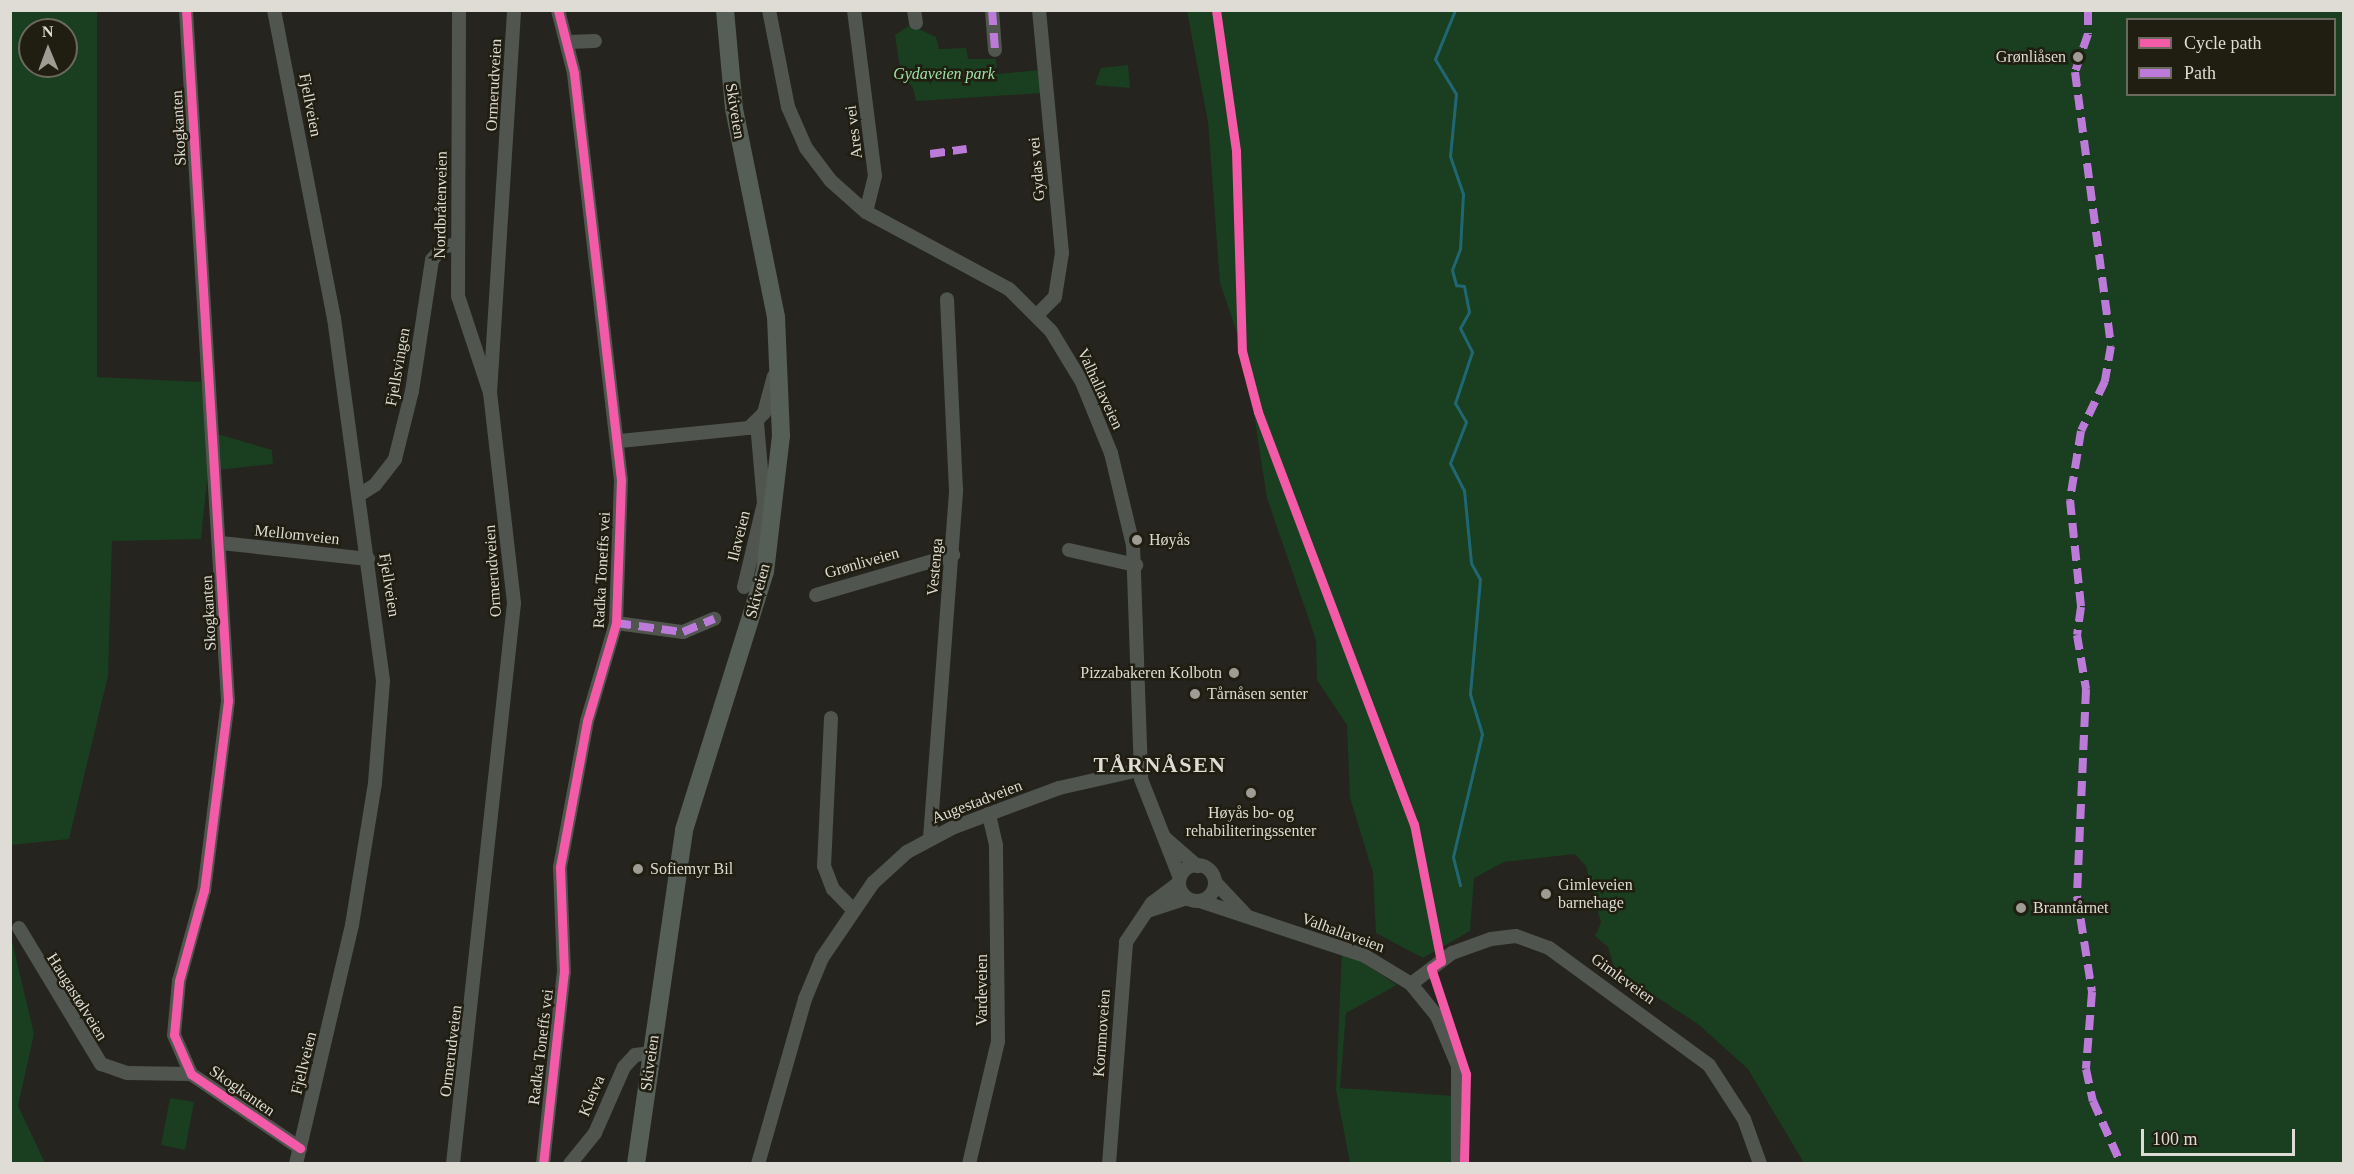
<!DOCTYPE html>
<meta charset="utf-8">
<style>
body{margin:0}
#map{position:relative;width:2354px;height:1174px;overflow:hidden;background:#26241e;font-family:Georgia,serif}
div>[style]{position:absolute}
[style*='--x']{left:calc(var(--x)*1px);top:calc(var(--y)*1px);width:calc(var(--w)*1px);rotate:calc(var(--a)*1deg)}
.green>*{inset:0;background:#193e20}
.stream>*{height:3px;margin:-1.5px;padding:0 1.5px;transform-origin:1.5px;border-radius:1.5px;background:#216773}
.minor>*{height:14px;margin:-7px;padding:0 7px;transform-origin:7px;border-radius:7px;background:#505550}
.minor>.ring{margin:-7px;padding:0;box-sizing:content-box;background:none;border:14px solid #505550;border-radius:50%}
.major>*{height:18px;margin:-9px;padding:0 9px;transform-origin:9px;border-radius:9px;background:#565f57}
.quiet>*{height:8px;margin-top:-4px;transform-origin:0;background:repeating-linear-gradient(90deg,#bd7bd9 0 15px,transparent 0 23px)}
.cycleway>*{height:9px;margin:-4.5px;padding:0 4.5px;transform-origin:4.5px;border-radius:4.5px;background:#f35aa7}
.dots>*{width:16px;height:16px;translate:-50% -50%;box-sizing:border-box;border:3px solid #201d11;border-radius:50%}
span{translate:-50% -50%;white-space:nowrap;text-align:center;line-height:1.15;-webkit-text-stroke:5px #201d11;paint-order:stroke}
.poi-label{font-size:16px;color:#dedcd4}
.right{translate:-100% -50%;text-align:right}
.left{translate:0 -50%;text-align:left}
.park-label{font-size:16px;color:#9ee2a8;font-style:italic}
.street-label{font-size:16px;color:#dedcd4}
.district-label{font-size:22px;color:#dedcd4;font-weight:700;letter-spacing:1.5px}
.frame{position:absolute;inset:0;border:12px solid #dedcd4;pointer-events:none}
.legend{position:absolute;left:2126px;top:18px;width:210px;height:78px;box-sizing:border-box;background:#201d11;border:2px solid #6c695f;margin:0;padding:8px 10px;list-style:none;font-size:18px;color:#dedcd4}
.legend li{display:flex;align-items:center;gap:12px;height:30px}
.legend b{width:30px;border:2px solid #6c695f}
.north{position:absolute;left:18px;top:18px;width:60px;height:60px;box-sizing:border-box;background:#201d11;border:2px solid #6c695f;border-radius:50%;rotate:359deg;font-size:16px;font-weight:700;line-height:24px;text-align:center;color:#dedcd4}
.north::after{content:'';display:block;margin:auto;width:21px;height:27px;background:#9e9c94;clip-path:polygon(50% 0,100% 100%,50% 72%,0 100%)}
.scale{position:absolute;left:2141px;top:1129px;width:154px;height:27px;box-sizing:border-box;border:3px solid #dedcd4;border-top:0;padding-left:8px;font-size:18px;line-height:21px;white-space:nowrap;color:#dedcd4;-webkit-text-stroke:4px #201d11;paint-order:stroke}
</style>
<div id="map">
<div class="green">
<div style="clip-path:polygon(evenodd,10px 11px,97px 11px,97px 377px,201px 382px,207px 431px,272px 450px,273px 464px,208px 471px,201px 539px,112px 541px,108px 676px,69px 839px,11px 845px,10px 11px,30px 30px,66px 30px,66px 66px,30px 66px,30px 30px)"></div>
<div style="clip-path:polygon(evenodd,1187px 11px,2343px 11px,2343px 1163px,1804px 1163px,1748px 1069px,1698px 1024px,1615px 970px,1608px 947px,1595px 936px,1601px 923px,1586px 866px,1575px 854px,1504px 862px,1474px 878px,1470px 931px,1423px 958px,1376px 933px,1373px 873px,1350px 798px,1347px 725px,1317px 680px,1316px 640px,1267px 498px,1245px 356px,1220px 283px,1208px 122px,1187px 11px,2128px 20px,2334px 20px,2334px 94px,2128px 94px,2128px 20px)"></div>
<div style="clip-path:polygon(910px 25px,936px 37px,939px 49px,966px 48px,968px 59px,996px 59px,997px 74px,1041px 70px,1042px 93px,916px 101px,913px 87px,901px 76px,895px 35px)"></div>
<div style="clip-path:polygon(1128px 65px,1130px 88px,1095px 85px,1101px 68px)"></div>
<div style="clip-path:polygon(12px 941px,34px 1034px,18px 1106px,45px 1163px,11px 1163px)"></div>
<div style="clip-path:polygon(1342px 949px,1397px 985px,1346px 1013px,1340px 1088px,1454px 1096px,1451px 1163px,1350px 1163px,1336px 1090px)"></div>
<div style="clip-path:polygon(170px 1098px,194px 1102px,185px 1150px,161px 1145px)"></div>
</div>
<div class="stream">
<div style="--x:1455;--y:10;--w:53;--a:112.2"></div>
<div style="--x:1435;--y:59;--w:41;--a:59"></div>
<div style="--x:1456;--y:94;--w:62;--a:95.5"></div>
<div style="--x:1450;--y:156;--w:40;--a:71.1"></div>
<div style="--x:1463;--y:194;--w:55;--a:93.1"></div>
<div style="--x:1460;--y:249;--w:22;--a:111"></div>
<div style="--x:1452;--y:270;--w:16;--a:75"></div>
<div style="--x:1456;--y:285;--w:8;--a:7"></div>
<div style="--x:1464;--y:286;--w:26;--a:79"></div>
<div style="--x:1469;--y:312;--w:18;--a:119"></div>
<div style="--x:1460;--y:328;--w:27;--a:63"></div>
<div style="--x:1472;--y:352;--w:54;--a:108.4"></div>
<div style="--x:1455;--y:403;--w:22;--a:60"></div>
<div style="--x:1466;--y:422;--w:44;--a:111.3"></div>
<div style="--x:1450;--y:463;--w:30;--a:63"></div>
<div style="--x:1464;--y:490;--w:73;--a:84.5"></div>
<div style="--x:1471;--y:563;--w:18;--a:61"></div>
<div style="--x:1480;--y:579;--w:115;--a:95"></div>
<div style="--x:1470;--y:694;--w:42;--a:73.3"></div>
<div style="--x:1482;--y:734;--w:126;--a:103.3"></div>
<div style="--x:1453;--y:857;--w:29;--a:76"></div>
</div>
<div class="minor">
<div style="--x:186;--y:10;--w:692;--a:86.52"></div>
<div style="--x:228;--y:701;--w:191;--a:97.2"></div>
<div style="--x:204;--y:890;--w:94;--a:105.4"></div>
<div style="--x:179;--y:981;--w:54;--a:95.3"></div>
<div style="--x:174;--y:1035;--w:43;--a:66.4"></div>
<div style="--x:191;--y:1074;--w:132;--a:34.2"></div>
<div style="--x:274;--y:10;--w:314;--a:79"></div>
<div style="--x:334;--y:318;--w:366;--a:82.3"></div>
<div style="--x:383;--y:681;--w:102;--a:94.5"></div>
<div style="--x:375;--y:783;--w:144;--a:99.2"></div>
<div style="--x:352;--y:925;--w:245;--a:103.2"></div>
<div style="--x:459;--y:10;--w:286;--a:90.2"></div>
<div style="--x:458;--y:296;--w:102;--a:71.7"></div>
<div style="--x:769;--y:10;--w:99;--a:78.9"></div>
<div style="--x:788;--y:107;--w:45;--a:66.3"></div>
<div style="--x:806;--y:148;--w:41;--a:52.9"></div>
<div style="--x:831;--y:181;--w:47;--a:41.5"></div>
<div style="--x:866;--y:212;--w:162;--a:28.3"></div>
<div style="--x:1009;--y:289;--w:59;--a:45"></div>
<div style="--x:1051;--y:331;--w:60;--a:58.7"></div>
<div style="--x:1082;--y:382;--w:77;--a:67.8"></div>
<div style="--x:1111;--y:453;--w:95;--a:76.6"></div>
<div style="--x:1133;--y:545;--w:234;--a:88"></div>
<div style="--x:1141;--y:779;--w:106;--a:68.5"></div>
<div style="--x:854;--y:10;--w:167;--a:82.8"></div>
<div style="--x:875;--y:176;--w:37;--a:104"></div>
<div style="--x:914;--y:10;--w:13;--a:81"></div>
<div style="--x:992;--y:10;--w:40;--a:85.7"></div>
<div style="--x:568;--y:42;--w:27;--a:-2"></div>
<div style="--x:1037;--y:315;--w:25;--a:-45"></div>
<div style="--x:1055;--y:297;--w:45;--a:-81"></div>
<div style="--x:1062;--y:253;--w:244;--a:-95.4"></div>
<div style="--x:620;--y:441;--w:130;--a:-5.8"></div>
<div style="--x:749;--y:428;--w:21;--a:-45"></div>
<div style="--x:764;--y:413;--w:38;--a:-75"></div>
<div style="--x:359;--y:495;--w:19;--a:-32"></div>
<div style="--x:375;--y:485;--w:33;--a:-52"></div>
<div style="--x:395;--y:459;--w:70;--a:-76"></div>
<div style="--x:412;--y:391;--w:133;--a:-81.3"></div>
<div style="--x:432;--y:260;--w:17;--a:-50"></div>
<div style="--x:443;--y:247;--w:13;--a:-13"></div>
<div style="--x:221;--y:543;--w:148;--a:6.2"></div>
<div style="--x:1069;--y:550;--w:69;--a:12.6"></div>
<div style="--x:744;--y:587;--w:86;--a:-76.6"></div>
<div style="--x:764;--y:503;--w:80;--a:-95"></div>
<div style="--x:816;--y:595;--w:143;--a:-16.3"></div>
<div style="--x:616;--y:623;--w:68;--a:7.7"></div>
<div style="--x:683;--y:632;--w:34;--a:-23"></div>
<div style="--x:831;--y:718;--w:148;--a:92.7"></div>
<div style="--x:824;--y:866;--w:25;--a:69"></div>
<div style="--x:833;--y:889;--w:28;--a:46"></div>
<div style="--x:930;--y:838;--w:349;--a:-85.7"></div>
<div style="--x:956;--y:490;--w:191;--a:-92.7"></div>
<div style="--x:1165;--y:838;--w:43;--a:41.2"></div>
<div class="ring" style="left:1179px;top:865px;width:22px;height:22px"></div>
<div style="--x:1215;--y:882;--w:45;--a:46.8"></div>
<div style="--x:1200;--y:901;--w:174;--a:18.4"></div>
<div style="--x:1365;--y:956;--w:54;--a:31.3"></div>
<div style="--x:1411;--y:984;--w:41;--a:50.9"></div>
<div style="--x:1437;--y:1016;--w:54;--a:67.2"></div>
<div style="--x:1458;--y:1066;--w:98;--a:90"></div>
<div style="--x:1147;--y:911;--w:42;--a:-18"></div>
<div style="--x:19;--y:928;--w:159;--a:58.9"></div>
<div style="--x:101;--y:1064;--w:28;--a:19"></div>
<div style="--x:127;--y:1073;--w:64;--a:0.9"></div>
<div style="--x:1411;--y:984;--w:51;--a:-37.1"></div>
<div style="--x:1452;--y:953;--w:41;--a:-19.7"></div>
<div style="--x:1491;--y:939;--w:25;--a:-7"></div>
<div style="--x:1516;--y:936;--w:35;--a:20"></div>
<div style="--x:1549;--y:948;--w:198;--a:36.2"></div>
<div style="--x:1709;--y:1065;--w:64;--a:57.1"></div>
<div style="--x:1744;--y:1119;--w:48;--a:70.4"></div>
<div style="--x:453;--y:1164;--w:564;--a:-83.79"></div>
<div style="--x:514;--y:603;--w:211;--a:-96.5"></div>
<div style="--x:490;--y:393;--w:384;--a:-86.4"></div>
<div style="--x:543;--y:1164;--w:193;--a:-83.8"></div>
<div style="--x:564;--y:972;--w:105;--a:-92.2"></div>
<div style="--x:560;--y:867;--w:148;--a:-79.5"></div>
<div style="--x:587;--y:721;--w:102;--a:-73.5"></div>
<div style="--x:616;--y:623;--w:143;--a:-88"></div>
<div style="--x:621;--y:480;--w:410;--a:-96.6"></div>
<div style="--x:574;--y:73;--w:65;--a:-104.3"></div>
<div style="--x:570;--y:1164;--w:40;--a:-51"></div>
<div style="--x:595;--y:1133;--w:72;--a:-66.3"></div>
<div style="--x:624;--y:1067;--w:16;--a:-47"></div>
<div style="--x:635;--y:1055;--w:16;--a:-7"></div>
<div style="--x:758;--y:1164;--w:172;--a:-74.1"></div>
<div style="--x:805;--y:999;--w:44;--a:-67.5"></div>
<div style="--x:822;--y:958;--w:91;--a:-55.8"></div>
<div style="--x:873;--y:883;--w:46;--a:-42.4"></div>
<div style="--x:907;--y:852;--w:51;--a:-28.1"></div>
<div style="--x:952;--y:828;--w:114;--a:-20.5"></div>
<div style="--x:1059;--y:788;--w:82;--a:-12.7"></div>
<div style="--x:969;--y:1164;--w:126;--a:-76.7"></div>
<div style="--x:998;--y:1041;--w:196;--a:-90.6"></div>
<div style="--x:996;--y:845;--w:32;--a:-103"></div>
<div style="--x:1109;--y:1164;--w:223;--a:-85.6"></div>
<div style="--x:1126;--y:942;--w:47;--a:-56.3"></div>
<div style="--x:1152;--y:903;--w:34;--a:-37"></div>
</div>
<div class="major">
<div style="--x:636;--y:1164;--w:337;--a:-81.8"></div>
<div style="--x:684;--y:830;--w:270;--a:-72.6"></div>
<div style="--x:765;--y:572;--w:137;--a:-83.3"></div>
<div style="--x:781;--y:436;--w:119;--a:-92.4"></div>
<div style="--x:776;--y:317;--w:212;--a:-101.4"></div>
<div style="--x:734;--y:109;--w:99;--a:-95.2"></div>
</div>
<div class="quiet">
<div style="--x:992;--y:10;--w:40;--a:85.7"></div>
<div style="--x:2088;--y:10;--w:24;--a:90"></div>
<div style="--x:2088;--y:34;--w:40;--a:108.9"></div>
<div style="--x:2075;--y:72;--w:276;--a:82.5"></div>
<div style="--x:2111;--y:346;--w:36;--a:100"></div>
<div style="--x:2105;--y:381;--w:55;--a:115.6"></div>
<div style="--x:2081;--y:431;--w:70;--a:99.1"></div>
<div style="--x:2070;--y:500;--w:108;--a:84.1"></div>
<div style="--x:2081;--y:607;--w:28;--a:98"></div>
<div style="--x:2077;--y:635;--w:55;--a:80.5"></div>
<div style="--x:2086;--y:689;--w:207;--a:92.5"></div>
<div style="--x:2077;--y:896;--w:97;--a:81.1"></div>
<div style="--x:2092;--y:992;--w:77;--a:94.5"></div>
<div style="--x:2086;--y:1069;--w:33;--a:78"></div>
<div style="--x:2093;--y:1101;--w:69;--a:66"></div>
<div style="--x:930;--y:154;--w:37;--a:-8"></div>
<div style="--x:616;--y:623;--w:68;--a:7.7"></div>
<div style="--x:683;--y:632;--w:34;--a:-23"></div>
</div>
<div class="cycleway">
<div style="--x:186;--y:10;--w:692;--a:86.52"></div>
<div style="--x:228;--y:701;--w:191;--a:97.2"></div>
<div style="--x:204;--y:890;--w:94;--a:105.4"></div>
<div style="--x:179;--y:981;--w:54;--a:95.3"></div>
<div style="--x:174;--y:1035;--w:43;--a:66.4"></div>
<div style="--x:191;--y:1074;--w:132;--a:34.2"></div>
<div style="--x:1216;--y:10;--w:142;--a:81.9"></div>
<div style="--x:1236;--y:151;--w:200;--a:88.3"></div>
<div style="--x:1242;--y:351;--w:63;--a:75.3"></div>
<div style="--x:1258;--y:412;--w:441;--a:69.3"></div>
<div style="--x:1414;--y:824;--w:140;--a:78.9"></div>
<div style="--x:1441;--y:961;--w:12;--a:145"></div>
<div style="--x:1431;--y:968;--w:112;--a:71.7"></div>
<div style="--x:1466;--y:1074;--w:90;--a:91.3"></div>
<div style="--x:543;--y:1164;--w:193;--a:-83.8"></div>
<div style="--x:564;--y:972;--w:105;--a:-92.2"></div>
<div style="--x:560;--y:867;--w:148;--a:-79.5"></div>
<div style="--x:587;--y:721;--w:102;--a:-73.5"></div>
<div style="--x:616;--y:623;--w:143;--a:-88"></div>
<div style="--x:621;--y:480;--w:410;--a:-96.6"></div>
<div style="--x:574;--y:73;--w:65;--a:-104.3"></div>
</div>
<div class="dots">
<div style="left:2078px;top:57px;background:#9e9c94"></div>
<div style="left:1137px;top:540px;background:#9e9c94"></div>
<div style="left:1234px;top:673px;background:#9e9c94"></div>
<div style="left:1195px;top:694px;background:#9e9c94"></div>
<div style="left:1251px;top:793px;background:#9e9c94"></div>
<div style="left:638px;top:869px;background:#9e9c94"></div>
<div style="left:1546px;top:894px;background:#9e9c94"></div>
<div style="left:2021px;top:908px;background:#9e9c94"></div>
</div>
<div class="poi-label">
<span class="right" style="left:2066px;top:57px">Grønliåsen</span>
<span class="left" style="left:1149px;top:540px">Høyås</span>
<span class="right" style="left:1222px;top:673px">Pizzabakeren Kolbotn</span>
<span class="left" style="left:1207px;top:694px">Tårnåsen senter</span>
<span style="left:1251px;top:822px">Høyås bo- og<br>rehabiliteringssenter</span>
<span class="left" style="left:650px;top:869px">Sofiemyr Bil</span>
<span class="left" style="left:1558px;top:894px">Gimleveien<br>barnehage</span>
<span class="left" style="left:2033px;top:908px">Branntårnet</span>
</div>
<div class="park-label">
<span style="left:944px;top:74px">Gydaveien park</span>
</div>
<div class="street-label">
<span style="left:494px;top:85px;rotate:-87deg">Ormerudveien</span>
<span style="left:310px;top:105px;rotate:79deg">Fjellveien</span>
<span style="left:735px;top:111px;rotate:81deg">Skiveien</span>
<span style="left:179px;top:128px;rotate:-93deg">Skogkanten</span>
<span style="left:854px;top:132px;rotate:-97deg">Ares vei</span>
<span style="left:1037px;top:169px;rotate:-95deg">Gydas vei</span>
<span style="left:441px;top:205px;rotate:-89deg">Nordbråtenveien</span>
<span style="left:398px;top:367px;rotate:-80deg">Fjellsvingen</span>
<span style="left:1100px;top:389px;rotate:65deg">Valhallaveien</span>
<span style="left:297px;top:535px;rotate:6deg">Mellomveien</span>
<span style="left:739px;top:536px;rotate:-76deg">Ilaveien</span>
<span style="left:862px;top:563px;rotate:-16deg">Grønliveien</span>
<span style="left:935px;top:567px;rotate:-85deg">Vestenga</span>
<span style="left:602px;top:570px;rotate:-87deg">Radka Toneffs vei</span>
<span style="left:493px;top:571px;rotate:-94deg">Ormerudveien</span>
<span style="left:389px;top:585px;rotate:81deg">Fjellveien</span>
<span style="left:758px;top:591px;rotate:-75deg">Skiveien</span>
<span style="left:209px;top:613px;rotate:-93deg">Skogkanten</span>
<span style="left:977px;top:802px;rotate:-21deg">Augestadveien</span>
<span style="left:1343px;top:933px;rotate:20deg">Valhallaveien</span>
<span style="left:1623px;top:979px;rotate:36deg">Gimleveien</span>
<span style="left:982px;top:990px;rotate:-90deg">Vardeveien</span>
<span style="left:77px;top:997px;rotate:58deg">Haugastølveien</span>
<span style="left:1102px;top:1033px;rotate:-86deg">Kornmoveien</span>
<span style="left:541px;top:1047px;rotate:-83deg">Radka Toneffs vei</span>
<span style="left:451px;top:1051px;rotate:-83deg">Ormerudveien</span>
<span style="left:304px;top:1063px;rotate:-76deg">Fjellveien</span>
<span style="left:650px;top:1063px;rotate:-82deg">Skiveien</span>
<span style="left:242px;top:1091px;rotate:35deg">Skogkanten</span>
<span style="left:592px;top:1096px;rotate:-67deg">Kleiva</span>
</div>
<div class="district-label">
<span style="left:1160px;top:765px">TÅRNÅSEN</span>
</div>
<div class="frame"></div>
<ul class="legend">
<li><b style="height:8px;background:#f35aa7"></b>Cycle path</li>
<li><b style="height:8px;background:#bd7bd9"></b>Path</li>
</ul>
<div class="north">N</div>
<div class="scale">100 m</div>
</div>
